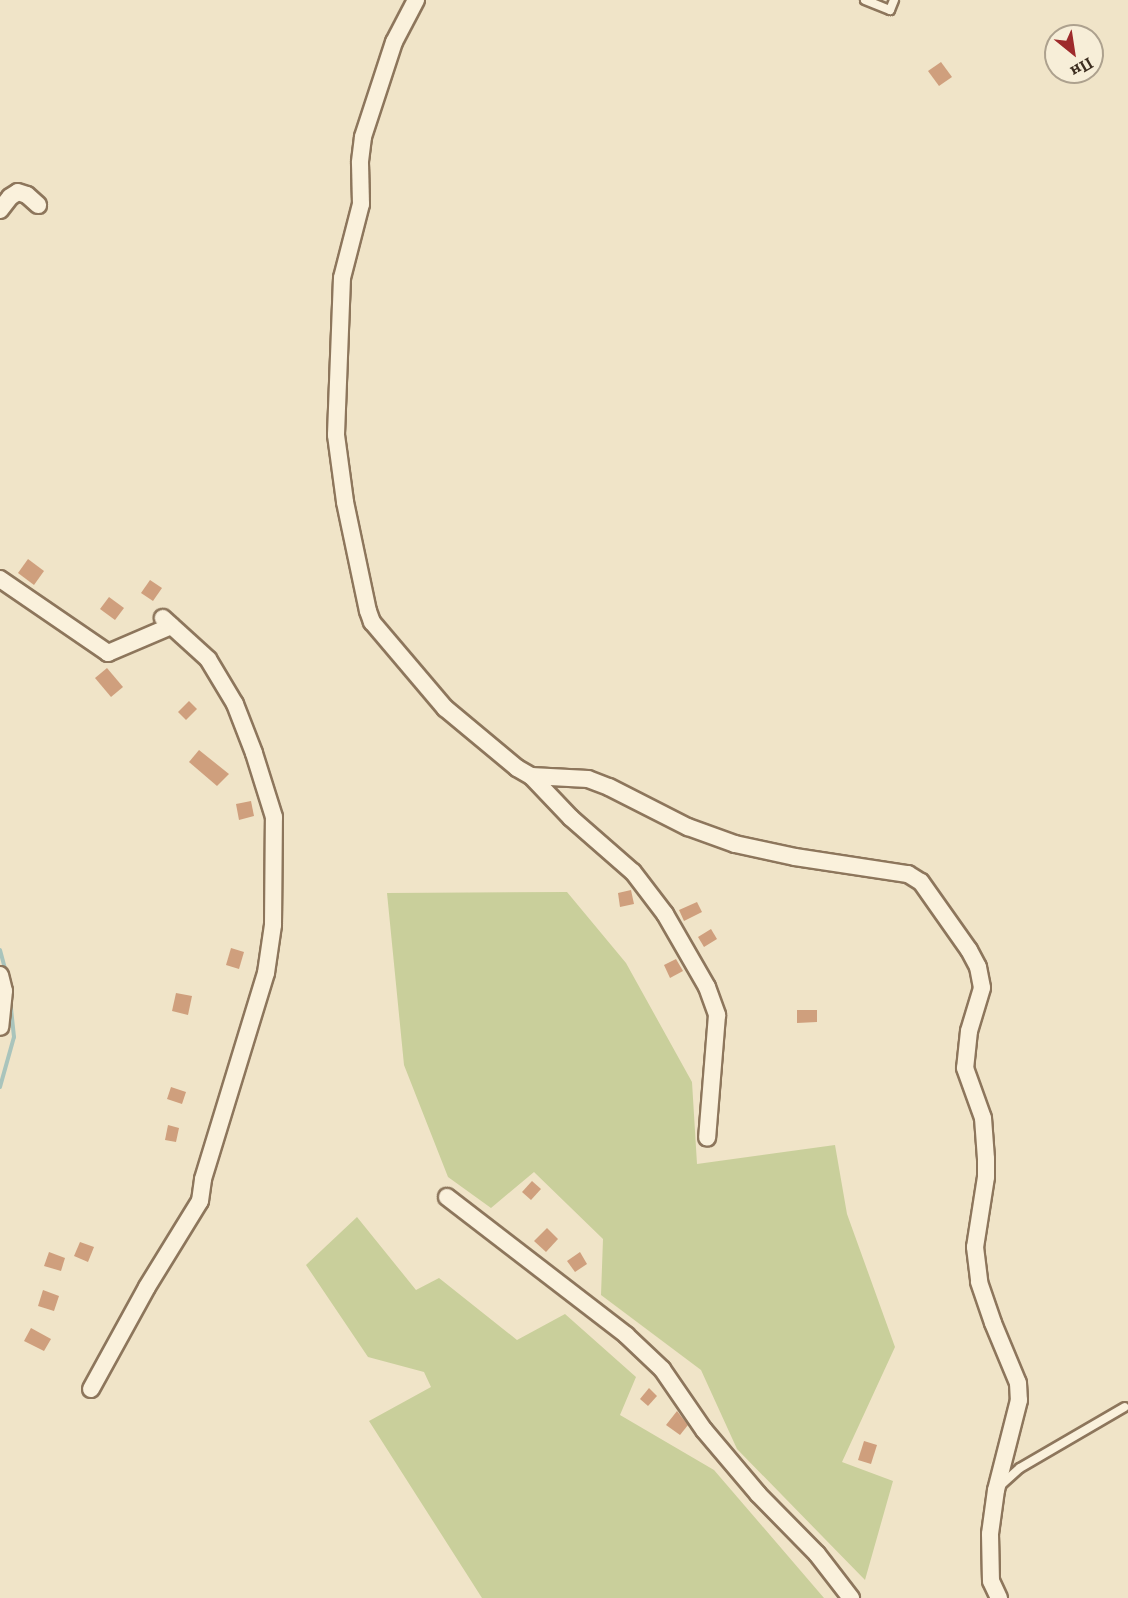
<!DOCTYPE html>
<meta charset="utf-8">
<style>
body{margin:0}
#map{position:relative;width:1128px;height:1598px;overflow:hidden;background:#f0e4c8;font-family:Lora,serif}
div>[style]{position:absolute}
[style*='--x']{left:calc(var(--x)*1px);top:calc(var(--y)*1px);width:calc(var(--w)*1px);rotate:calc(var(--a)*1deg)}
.green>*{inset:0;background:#c9cf9b}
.stream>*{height:4px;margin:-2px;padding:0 2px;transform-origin:2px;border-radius:2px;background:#a9c4bc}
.building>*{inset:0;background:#cf9f7d}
.roads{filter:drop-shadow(2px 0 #8d765c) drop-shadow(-2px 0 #8d765c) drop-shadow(0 2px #8d765c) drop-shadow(0 -2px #8d765c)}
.lane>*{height:8px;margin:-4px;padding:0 4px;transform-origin:4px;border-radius:4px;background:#faf1dc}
.street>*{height:16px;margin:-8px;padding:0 8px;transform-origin:8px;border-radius:8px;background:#faf1dc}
span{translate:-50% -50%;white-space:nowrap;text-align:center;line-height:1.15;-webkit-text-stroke:6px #f7eed8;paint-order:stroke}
.north{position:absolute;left:1044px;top:24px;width:60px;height:60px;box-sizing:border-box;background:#f7eed8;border:2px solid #ada18e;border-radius:50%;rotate:150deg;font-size:16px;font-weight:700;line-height:24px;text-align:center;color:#3d2e20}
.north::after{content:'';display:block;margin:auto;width:21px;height:27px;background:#9e2a2b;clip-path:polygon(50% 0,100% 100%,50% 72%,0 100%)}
</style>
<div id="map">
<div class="green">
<div style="clip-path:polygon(567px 892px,626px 963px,692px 1082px,697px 1164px,835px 1145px,847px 1214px,895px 1347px,842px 1462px,893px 1481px,865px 1580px,737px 1449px,701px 1370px,601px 1295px,603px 1239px,534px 1172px,491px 1208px,448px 1177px,404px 1065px,387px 893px)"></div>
<div style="clip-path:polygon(357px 1217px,416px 1290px,439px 1278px,517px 1340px,565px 1314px,636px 1377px,620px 1415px,714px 1470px,824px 1598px,482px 1598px,369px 1421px,431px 1387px,424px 1372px,368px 1357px,306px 1265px)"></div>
</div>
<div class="stream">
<div style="--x:0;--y:950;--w:23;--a:75"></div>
<div style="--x:0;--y:1087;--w:52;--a:-74.4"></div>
<div style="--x:14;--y:1037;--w:36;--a:-96"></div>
</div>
<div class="building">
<div style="clip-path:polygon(941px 62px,952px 77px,939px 86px,928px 71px)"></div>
<div style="clip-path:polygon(28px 559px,44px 571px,34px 585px,18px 573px)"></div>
<div style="clip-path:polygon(150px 580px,162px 588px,153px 601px,141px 593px)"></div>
<div style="clip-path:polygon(109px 597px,124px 608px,115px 620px,100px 609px)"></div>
<div style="clip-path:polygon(107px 668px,123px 687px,111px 697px,95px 678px)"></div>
<div style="clip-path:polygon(189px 701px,197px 709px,186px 720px,178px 712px)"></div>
<div style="clip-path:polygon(199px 750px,229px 774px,217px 786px,189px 762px)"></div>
<div style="clip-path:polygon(251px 801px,254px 816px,239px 820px,236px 804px)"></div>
<div style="clip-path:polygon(631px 890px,634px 904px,620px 907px,618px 893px)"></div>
<div style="clip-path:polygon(697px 902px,702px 912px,684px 921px,679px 910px)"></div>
<div style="clip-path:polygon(711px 929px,717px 939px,704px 947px,698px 937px)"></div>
<div style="clip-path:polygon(231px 948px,244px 952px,239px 969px,226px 965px)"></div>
<div style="clip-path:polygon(676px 959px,683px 971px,670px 978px,664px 965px)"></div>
<div style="clip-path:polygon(176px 993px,192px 996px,188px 1015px,172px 1011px)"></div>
<div style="clip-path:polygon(797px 1010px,817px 1010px,817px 1022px,797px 1023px)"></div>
<div style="clip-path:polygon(171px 1087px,186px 1092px,182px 1104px,167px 1099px)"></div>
<div style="clip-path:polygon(168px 1125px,179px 1128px,176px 1142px,165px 1140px)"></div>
<div style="clip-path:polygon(532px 1181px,541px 1189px,531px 1200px,522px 1192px)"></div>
<div style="clip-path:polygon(547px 1228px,558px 1239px,546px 1252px,534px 1241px)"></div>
<div style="clip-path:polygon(80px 1242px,94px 1247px,88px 1262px,74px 1256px)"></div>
<div style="clip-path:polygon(49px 1252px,65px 1258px,61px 1271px,44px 1266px)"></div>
<div style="clip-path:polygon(580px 1252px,587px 1264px,575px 1272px,567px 1261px)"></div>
<div style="clip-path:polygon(43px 1290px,59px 1296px,54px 1311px,38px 1306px)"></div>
<div style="clip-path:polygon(31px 1328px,51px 1339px,44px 1351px,24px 1341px)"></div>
<div style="clip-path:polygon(649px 1388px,657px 1396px,648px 1406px,640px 1399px)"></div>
<div style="clip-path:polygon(677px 1411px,688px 1425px,680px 1435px,666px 1425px)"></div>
<div style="clip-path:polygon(864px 1441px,877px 1445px,871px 1464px,858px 1460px)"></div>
</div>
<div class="roads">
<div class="lane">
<div style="--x:865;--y:0;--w:27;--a:22"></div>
<div style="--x:890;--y:10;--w:11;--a:-68"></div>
<div style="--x:1001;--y:1485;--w:25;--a:-42"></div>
<div style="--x:1020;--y:1468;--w:121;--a:-30.2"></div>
</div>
<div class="street">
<div style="--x:416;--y:0;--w:47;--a:117.6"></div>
<div style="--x:394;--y:42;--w:100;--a:108.1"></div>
<div style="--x:363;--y:137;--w:26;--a:97"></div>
<div style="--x:360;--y:163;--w:41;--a:88.6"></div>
<div style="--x:361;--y:204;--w:76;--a:104.4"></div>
<div style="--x:342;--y:278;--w:157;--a:92.2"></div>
<div style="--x:336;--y:435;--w:68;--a:82.3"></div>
<div style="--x:345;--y:502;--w:111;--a:78.1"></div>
<div style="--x:368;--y:611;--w:12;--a:70"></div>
<div style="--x:372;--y:622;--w:113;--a:49.7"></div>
<div style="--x:445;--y:708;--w:94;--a:39.8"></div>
<div style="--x:517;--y:768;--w:16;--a:30"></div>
<div style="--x:531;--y:776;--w:57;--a:3"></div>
<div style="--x:588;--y:779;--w:22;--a:21"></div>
<div style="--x:609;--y:787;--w:89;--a:26.9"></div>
<div style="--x:688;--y:827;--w:50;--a:19.9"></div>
<div style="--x:735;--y:844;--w:61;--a:12.2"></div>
<div style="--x:795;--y:857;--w:114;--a:8.6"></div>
<div style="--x:908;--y:874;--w:15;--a:32"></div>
<div style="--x:921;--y:882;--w:83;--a:54.8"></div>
<div style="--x:969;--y:950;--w:19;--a:62"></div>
<div style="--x:978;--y:967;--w:21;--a:79"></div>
<div style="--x:982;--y:988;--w:45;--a:106.8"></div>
<div style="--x:969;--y:1031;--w:37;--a:96"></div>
<div style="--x:965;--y:1068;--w:53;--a:70.2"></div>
<div style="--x:983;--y:1118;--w:41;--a:85.8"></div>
<div style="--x:986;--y:1159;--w:18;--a:90"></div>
<div style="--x:986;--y:1177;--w:71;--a:98.9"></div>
<div style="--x:975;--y:1247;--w:35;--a:83"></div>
<div style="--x:979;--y:1282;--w:43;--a:71.1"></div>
<div style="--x:993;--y:1323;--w:65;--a:67.4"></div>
<div style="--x:1018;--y:1383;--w:17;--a:87"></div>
<div style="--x:1019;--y:1400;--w:93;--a:104.3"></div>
<div style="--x:996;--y:1490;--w:44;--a:97.8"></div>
<div style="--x:990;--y:1534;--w:47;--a:88.8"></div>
<div style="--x:991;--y:1581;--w:19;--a:65"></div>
<div style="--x:0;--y:210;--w:16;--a:-52"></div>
<div style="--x:10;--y:197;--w:9;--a:-32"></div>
<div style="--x:18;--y:192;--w:9;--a:18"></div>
<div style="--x:27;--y:195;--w:15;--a:42"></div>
<div style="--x:0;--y:579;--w:131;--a:34.4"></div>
<div style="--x:108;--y:653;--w:69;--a:-23.2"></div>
<div style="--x:531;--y:776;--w:58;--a:46.4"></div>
<div style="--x:571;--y:818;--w:82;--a:41.1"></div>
<div style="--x:633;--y:872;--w:53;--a:52.7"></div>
<div style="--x:665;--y:914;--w:84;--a:60.1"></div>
<div style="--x:707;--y:987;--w:30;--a:70"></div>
<div style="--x:717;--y:1015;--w:123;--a:94.6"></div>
<div style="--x:0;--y:975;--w:16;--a:76"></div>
<div style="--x:4;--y:991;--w:36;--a:96"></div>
<div style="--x:447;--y:1197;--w:226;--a:37.6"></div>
<div style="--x:626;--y:1335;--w:50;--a:43.4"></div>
<div style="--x:662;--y:1369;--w:74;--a:55.5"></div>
<div style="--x:704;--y:1430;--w:84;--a:49.8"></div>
<div style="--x:758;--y:1494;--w:84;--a:45.5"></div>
<div style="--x:817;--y:1554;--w:56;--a:52.3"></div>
<div style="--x:91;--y:1389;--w:116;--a:-61.2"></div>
<div style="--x:147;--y:1287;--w:101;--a:-58.4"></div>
<div style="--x:200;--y:1201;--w:22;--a:-82"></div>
<div style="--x:203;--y:1179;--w:215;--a:-73"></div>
<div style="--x:266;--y:973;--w:49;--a:-81.7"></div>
<div style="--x:273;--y:925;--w:108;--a:-89.5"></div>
<div style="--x:274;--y:817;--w:67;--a:-107.4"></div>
<div style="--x:254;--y:753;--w:53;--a:-111.2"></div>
<div style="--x:235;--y:704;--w:52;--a:-121"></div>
<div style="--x:208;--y:659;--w:61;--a:-137.7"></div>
</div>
</div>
<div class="north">Пн</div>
</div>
